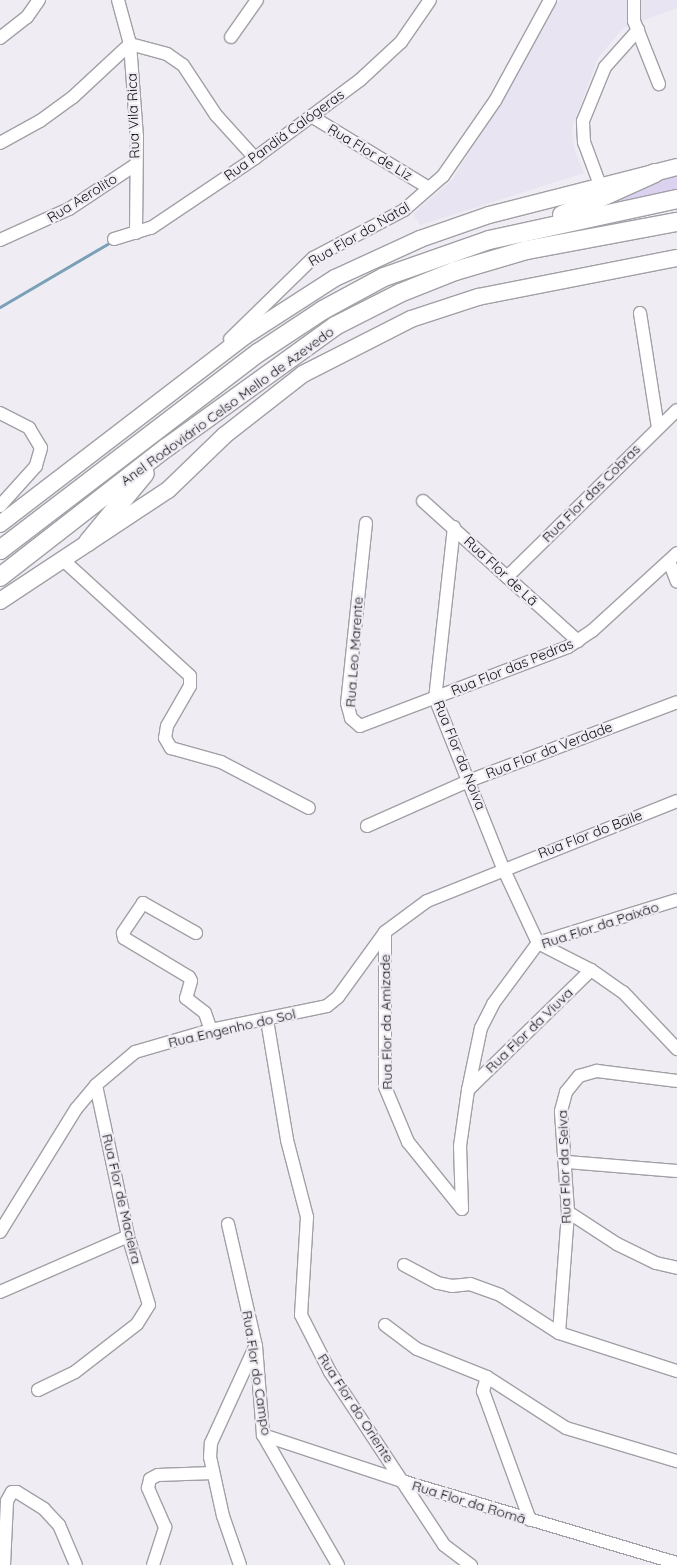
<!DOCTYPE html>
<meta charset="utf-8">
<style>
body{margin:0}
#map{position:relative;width:677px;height:1565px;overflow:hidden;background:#efedf3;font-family:Quicksand,sans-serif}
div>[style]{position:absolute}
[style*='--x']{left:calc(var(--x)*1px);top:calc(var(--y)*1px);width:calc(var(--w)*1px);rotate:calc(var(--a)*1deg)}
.built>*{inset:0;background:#e8e4f2}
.green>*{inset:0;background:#dbd2ef}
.stream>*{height:2.5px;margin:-1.25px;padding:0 1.25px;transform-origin:1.25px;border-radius:1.25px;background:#79a0b7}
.roads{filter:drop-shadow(1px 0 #a2a0a6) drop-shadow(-1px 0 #a2a0a6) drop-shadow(0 1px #a2a0a6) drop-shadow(0 -1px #a2a0a6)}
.minor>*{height:12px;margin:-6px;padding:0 6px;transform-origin:6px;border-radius:6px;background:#fff}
.major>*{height:16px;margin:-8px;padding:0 8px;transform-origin:8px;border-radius:8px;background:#fff}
.highway>*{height:18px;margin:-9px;padding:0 9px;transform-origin:9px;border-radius:9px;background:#fff}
span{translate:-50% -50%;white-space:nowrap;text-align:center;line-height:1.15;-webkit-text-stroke:4.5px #efedf3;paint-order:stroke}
.street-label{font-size:14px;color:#0e0e10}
</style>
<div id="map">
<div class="built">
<div style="clip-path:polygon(560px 0,677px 0,677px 8px,623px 28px,598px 58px,572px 128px,574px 148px,584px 173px,420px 225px,413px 214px,452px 180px,510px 87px,538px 25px)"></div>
</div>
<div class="green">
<div style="clip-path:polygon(677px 174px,677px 194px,585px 210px,659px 179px)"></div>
</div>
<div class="stream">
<div style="--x:0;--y:307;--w:129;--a:-30.4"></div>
</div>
<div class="roads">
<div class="minor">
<div style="--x:118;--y:0;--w:46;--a:74.7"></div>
<div style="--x:130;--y:44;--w:93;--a:85.7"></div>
<div style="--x:137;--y:137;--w:96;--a:90.6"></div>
<div style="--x:634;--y:0;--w:21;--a:90"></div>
<div style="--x:634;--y:21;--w:68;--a:68.4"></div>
<div style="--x:231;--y:37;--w:45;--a:-54.9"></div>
<div style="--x:0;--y:38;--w:34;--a:-38"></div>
<div style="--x:27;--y:17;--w:21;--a:-55"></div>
<div style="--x:311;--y:116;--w:138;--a:31.4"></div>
<div style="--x:0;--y:143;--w:46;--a:-28.8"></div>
<div style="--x:40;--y:121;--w:41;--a:-36"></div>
<div style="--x:73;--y:97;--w:78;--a:-42.9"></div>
<div style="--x:130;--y:44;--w:38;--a:15"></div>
<div style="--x:167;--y:54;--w:19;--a:35"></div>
<div style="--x:183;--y:65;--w:60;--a:56.6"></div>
<div style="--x:216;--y:115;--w:58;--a:47.8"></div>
<div style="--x:600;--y:185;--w:46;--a:-110.4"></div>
<div style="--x:584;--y:142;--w:21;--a:-93"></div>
<div style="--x:583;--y:121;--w:58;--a:-67.8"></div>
<div style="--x:605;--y:67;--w:50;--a:-48.3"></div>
<div style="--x:114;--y:239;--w:39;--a:-17"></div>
<div style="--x:151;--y:228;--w:125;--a:-33.9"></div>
<div style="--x:255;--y:158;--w:131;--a:-36.6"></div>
<div style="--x:360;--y:80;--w:56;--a:-42.8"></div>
<div style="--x:401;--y:42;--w:51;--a:-55.4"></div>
<div style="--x:0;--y:240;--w:76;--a:-24.2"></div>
<div style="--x:69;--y:209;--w:79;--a:-33.7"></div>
<div style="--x:640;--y:313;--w:116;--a:81.1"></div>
<div style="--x:230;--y:339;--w:116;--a:-44.3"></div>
<div style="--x:313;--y:258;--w:103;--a:-27.8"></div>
<div style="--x:404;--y:210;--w:52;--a:-41.1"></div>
<div style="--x:443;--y:176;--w:91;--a:-55.3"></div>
<div style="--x:495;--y:101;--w:115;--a:-61.4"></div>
<div style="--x:0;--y:413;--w:33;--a:27"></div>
<div style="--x:29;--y:428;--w:23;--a:59"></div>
<div style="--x:41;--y:448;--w:19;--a:106"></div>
<div style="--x:36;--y:466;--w:54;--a:132"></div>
<div style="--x:423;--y:501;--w:209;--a:42.1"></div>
<div style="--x:366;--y:523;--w:181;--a:96"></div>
<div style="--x:347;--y:703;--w:16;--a:75"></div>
<div style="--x:351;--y:718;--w:12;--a:42"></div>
<div style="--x:360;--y:726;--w:222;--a:-20.8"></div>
<div style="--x:568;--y:647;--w:29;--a:-34"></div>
<div style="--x:592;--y:631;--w:115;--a:-42.5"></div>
<div style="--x:454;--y:527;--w:172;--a:96.3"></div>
<div style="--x:435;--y:698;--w:183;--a:68.2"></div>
<div style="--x:503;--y:868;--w:83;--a:65"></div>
<div style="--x:62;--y:559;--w:173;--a:42.4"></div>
<div style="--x:190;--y:676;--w:10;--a:90"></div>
<div style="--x:190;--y:686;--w:46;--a:119.9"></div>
<div style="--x:167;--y:726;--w:12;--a:99"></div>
<div style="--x:165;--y:738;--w:12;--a:59"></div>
<div style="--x:171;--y:748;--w:52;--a:15.6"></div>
<div style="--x:221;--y:762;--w:99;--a:27.6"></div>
<div style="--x:669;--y:561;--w:22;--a:69"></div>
<div style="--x:507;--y:577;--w:238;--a:-44.5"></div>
<div style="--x:367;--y:826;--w:114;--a:-23.9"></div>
<div style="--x:471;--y:780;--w:220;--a:-20.7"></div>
<div style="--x:385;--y:932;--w:155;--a:90"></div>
<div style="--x:385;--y:1087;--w:60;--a:67.3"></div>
<div style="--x:408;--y:1142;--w:86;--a:51.1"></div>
<div style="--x:196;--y:933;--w:61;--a:-150.5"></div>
<div style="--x:143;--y:903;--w:36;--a:124"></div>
<div style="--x:123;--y:933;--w:5;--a:79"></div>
<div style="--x:124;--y:938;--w:76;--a:31"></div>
<div style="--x:189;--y:977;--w:4;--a:63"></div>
<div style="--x:191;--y:981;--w:18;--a:106"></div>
<div style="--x:186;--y:998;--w:24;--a:38"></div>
<div style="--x:205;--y:1013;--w:18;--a:71"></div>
<div style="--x:538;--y:943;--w:59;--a:27"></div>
<div style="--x:591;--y:970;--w:39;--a:35"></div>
<div style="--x:623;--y:992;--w:79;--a:46.5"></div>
<div style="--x:267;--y:1020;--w:122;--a:80.5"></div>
<div style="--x:287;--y:1140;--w:80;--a:75.4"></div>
<div style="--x:307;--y:1217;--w:98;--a:93.5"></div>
<div style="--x:301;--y:1315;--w:64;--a:63"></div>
<div style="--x:330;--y:1372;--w:207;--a:56.6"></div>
<div style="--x:444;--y:1545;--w:34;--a:37"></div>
<div style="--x:468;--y:1090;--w:172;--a:-44.3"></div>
<div style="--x:567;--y:1162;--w:110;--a:4.7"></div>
<div style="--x:462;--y:1209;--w:63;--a:-91.8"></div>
<div style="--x:460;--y:1146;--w:57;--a:-81.9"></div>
<div style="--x:468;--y:1090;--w:63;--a:-78.2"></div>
<div style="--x:481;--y:1028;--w:27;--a:-63"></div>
<div style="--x:493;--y:1004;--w:76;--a:-53.6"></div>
<div style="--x:538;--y:943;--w:145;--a:-17.2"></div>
<div style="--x:568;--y:1212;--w:59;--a:33.1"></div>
<div style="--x:617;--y:1244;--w:43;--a:26"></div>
<div style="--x:656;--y:1263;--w:22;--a:13"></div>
<div style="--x:228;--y:1224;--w:125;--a:77.1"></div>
<div style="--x:256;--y:1346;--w:89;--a:85.5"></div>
<div style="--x:263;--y:1435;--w:150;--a:60"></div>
<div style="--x:0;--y:1232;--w:145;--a:-58.3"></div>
<div style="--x:76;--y:1109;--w:31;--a:-50"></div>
<div style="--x:96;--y:1085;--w:51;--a:-40.2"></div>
<div style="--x:135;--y:1052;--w:79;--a:-16.1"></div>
<div style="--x:211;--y:1030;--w:118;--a:-11.7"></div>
<div style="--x:327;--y:1006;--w:14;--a:-39"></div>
<div style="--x:338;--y:997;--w:80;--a:-54.1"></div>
<div style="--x:385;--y:932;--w:52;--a:-36.4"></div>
<div style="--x:427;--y:901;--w:269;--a:-21.8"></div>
<div style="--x:404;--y:1265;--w:38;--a:28"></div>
<div style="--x:438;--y:1283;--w:14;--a:12"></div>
<div style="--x:452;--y:1286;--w:18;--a:-6"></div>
<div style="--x:470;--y:1284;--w:32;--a:20"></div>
<div style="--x:500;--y:1295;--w:70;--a:32.8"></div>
<div style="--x:559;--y:1333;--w:124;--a:17.9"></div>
<div style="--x:0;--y:1292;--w:140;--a:-23.6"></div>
<div style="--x:385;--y:1325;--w:40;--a:37"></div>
<div style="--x:417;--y:1349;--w:75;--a:21.8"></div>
<div style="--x:487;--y:1377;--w:94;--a:32.8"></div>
<div style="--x:566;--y:1428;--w:116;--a:16.6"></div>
<div style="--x:559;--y:1333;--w:121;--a:-85.7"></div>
<div style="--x:568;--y:1212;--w:101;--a:-94"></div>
<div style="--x:561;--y:1111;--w:20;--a:-75"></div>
<div style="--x:566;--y:1092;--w:21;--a:-51"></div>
<div style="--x:579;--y:1076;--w:19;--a:-16"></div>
<div style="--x:597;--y:1071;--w:81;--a:7.1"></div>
<div style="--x:487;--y:1377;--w:15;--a:106"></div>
<div style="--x:483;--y:1391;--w:137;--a:70"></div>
<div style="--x:38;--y:1390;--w:41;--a:-25.9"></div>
<div style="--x:75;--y:1372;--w:78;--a:-37.7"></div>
<div style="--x:137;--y:1324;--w:22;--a:-58"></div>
<div style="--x:149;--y:1305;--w:72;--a:-106.9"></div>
<div style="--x:128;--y:1236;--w:154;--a:-102"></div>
<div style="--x:263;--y:1435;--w:150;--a:18.3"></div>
<div style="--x:405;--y:1482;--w:284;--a:16.6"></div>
<div style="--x:4;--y:1565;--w:64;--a:-87.3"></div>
<div style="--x:7;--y:1501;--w:10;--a:-61"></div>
<div style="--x:12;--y:1492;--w:5;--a:0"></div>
<div style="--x:17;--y:1492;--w:32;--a:32"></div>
<div style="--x:44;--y:1509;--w:22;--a:47"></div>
<div style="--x:59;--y:1525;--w:43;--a:67"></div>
<div style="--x:153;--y:1565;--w:40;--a:-72"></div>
<div style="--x:165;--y:1527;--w:43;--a:-113.6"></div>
<div style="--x:148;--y:1488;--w:9;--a:-77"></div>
<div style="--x:150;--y:1479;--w:9;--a:-27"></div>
<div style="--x:158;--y:1475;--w:55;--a:-2.1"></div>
<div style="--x:240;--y:1565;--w:52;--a:-109.1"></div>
<div style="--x:223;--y:1516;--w:60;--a:-102.4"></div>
<div style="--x:210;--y:1457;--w:14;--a:-86"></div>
<div style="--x:211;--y:1443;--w:106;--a:-65.4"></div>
</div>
<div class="major">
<div style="--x:0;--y:524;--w:309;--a:-37.5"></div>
<div style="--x:245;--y:336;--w:107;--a:-32.8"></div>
<div style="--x:335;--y:278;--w:94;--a:-24.6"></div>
<div style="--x:420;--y:239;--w:73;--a:-19.2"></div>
<div style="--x:489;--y:215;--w:194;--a:-14.3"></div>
<div style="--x:0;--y:601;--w:201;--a:-33.5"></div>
<div style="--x:168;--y:490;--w:79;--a:-44"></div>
<div style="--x:225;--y:435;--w:99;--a:-38"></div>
<div style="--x:303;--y:374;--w:121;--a:-27"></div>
<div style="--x:411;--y:319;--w:71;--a:-18.2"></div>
<div style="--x:478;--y:297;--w:203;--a:-11.1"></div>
</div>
<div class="highway">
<div style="--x:562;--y:215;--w:102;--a:-24.3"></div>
<div style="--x:88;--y:542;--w:89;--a:-50.4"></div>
<div style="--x:0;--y:550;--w:325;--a:-37.4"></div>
<div style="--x:258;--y:353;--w:78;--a:-33.5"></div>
<div style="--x:323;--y:310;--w:69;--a:-28.4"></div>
<div style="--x:384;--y:277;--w:111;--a:-19.4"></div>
<div style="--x:489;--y:240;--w:192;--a:-12.3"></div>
<div style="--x:0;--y:577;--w:210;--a:-37.9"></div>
<div style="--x:166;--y:448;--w:208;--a:-35.8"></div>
<div style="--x:335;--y:326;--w:73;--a:-26.9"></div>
<div style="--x:400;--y:293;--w:59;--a:-21.8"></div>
<div style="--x:455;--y:271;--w:75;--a:-16.3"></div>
<div style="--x:527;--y:250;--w:153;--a:-10.6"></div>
</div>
</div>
<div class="street-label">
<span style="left:133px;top:116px;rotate:-92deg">Rua Vila Rica</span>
<span style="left:284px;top:135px;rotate:-36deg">Rua Pandiá Calógeras</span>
<span style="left:370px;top:152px;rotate:31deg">Rua Flor de Liz</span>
<span style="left:82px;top:198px;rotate:-32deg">Rua Aerolito</span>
<span style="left:359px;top:234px;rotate:-30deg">Rua Flor do Natal</span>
<span style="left:227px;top:406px;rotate:-36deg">Anel Rodoviário Celso Mello de Azevedo</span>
<span style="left:591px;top:493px;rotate:-45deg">Rua Flor das Cobras</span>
<span style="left:501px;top:571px;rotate:43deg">Rua Flor de Lã</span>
<span style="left:354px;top:652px;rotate:-86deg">Rua Leo Marente</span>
<span style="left:512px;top:667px;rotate:-22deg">Rua Flor das Pedras</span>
<span style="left:549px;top:750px;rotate:-21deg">Rua Flor da Verdade</span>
<span style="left:460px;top:755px;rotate:68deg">Rua Flor da Noiva</span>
<span style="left:590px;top:834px;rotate:-21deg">Rua Flor do Baile</span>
<span style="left:600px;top:925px;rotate:-18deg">Rua Flor da Paixão</span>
<span style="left:386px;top:1022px;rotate:-91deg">Rua Flor da Amizade</span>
<span style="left:232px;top:1028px;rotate:-13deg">Rua Engenho do Sol</span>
<span style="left:529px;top:1030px;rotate:-44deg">Rua Flor da Viuva</span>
<span style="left:564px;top:1167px;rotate:-92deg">Rua Flor da Seiva</span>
<span style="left:122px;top:1199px;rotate:77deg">Rua Flor de Macieira</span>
<span style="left:257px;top:1373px;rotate:81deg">Rua Flor do Campo</span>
<span style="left:356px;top:1408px;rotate:57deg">Rua Flor do Oriente</span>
<span style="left:469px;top:1502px;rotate:17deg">Rua Flor da Romã</span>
</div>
</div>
